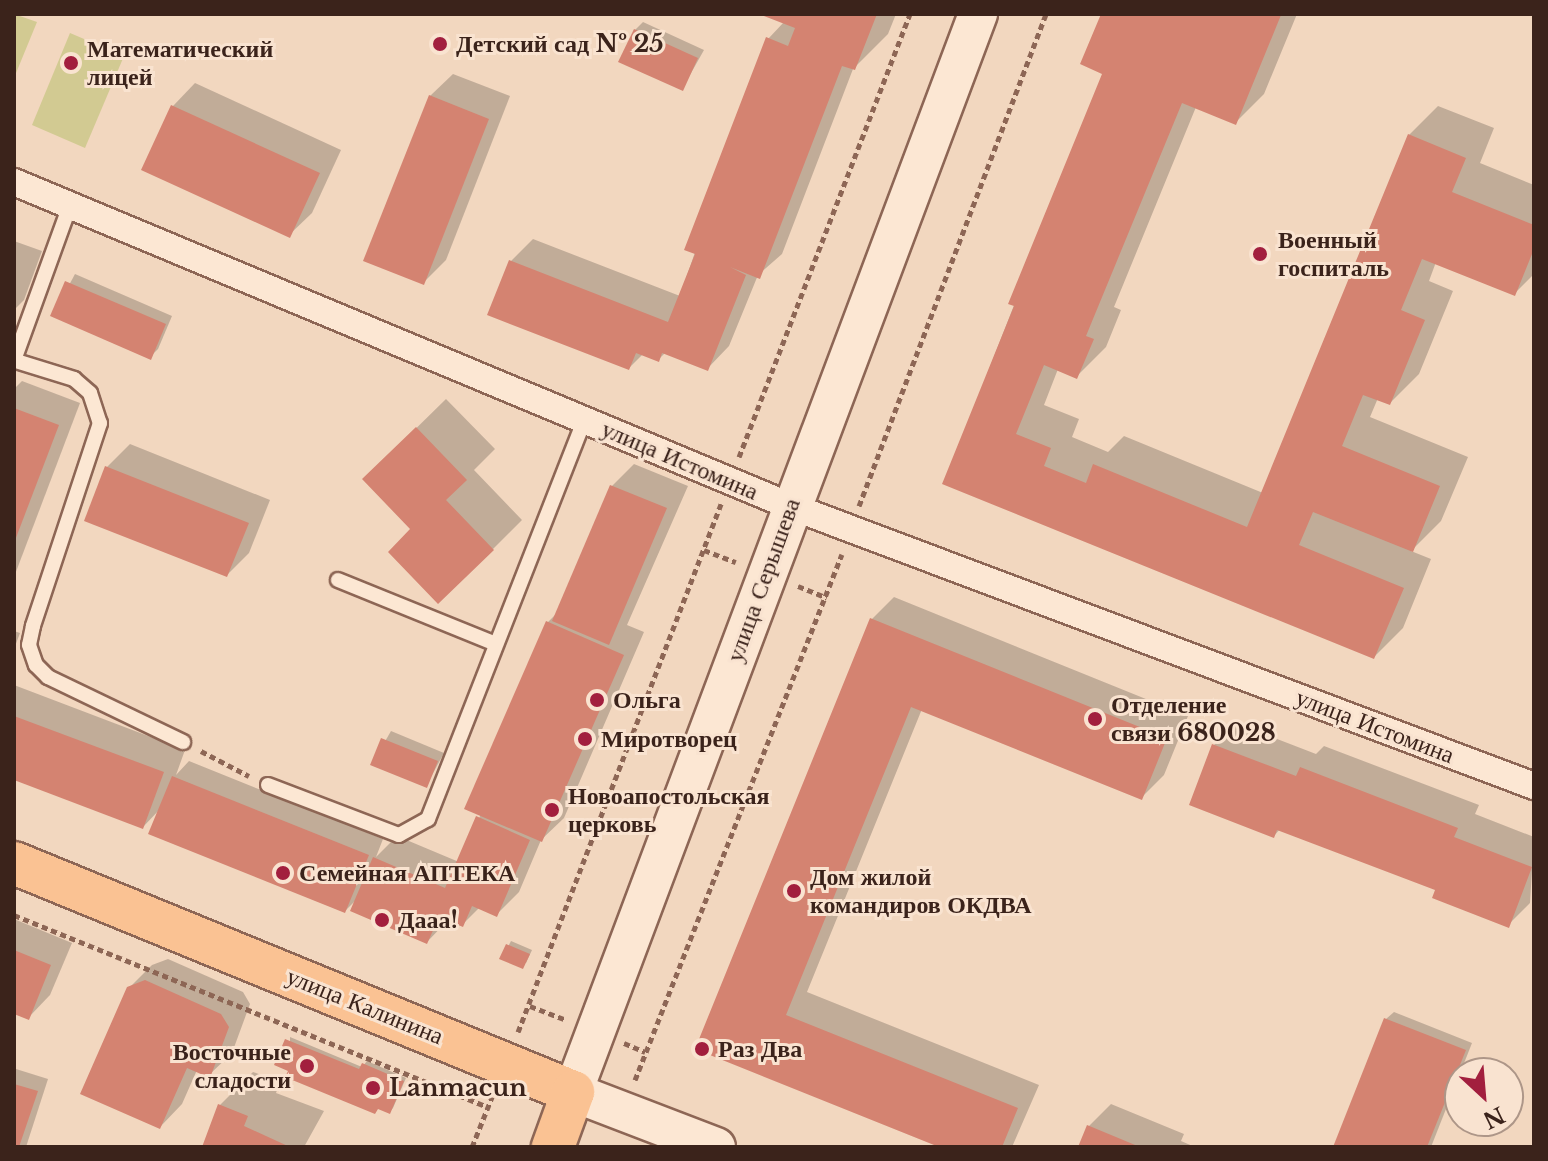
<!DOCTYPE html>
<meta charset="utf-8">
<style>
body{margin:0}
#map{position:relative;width:1548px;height:1161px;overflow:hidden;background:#f2d7bf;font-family:"Libre Baskerville",serif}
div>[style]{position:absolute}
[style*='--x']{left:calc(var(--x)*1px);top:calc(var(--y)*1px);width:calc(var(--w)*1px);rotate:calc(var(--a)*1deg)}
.green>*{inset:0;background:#d2ca92}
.shadow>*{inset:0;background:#0003}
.building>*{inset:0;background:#d48371}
.path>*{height:5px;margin-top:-2.5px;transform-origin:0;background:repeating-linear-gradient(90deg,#8d6655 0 6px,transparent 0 10px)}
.roads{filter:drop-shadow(2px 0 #8d6655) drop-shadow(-2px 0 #8d6655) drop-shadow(0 2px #8d6655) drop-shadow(0 -2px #8d6655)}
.lane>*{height:14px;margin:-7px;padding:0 7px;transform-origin:7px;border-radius:7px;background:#fce7d3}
.street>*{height:26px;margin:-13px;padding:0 13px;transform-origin:13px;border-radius:13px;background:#fce7d3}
.secondary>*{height:38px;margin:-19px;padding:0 19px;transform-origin:19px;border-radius:19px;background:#fce7d3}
.primary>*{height:42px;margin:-21px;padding:0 21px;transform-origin:21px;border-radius:21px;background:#fac293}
.dots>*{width:22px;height:22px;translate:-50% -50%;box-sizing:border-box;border:4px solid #f9e3d0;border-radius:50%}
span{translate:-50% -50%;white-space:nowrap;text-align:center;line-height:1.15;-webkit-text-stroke:6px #f9e3d0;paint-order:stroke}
.poi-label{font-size:24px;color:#3b231b;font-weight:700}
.left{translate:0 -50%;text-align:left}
.right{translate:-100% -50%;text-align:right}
.street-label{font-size:24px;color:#3b231b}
.frame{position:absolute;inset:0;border:16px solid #3b231b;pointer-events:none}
.north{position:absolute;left:1444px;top:1057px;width:80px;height:80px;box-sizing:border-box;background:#f9e3d0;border:2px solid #ad9688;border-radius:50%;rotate:154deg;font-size:22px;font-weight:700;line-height:32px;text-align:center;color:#3b231b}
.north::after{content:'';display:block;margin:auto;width:28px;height:36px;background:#a21f3e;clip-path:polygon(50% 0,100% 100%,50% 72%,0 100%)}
</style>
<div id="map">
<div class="green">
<div style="clip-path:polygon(14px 14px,37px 22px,14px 78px)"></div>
<div style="clip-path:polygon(70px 33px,124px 56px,85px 148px,32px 125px)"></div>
</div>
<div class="shadow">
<div style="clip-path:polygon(764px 14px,896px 14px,888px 34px,853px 69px,782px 254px,758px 275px,729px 346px,707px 369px,666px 352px,658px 360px,643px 354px,629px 368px,511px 261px,533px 239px,680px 296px,768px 39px,784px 22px)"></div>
<div style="clip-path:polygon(1103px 14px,1297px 14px,1264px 94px,1235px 123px,1196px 107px,1114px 307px,1121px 310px,1106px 347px,1077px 376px,1058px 369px,1044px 405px,1079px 419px,1072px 437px,1108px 452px,1124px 436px,1263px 493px,1409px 135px,1438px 106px,1494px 128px,1480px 163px,1534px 185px,1534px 274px,1514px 294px,1436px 262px,1429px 281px,1453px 291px,1419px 374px,1390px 403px,1378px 398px,1370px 417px,1468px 457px,1441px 521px,1411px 551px,1431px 559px,1403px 628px,1374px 657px,945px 482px,1105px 72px,1083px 63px)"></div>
<div style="clip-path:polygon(643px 22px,704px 50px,682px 89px,635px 30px)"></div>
<div style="clip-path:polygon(453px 74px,510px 96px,446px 260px,423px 283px,430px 96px)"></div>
<div style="clip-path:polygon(195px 83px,341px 150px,312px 213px,289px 235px,143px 169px,173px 106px)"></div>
<div style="clip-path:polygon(14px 241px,42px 251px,24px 300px,14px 310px)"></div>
<div style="clip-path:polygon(75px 274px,172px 316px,158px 349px,150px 357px,53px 315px)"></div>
<div style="clip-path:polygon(22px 381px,80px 403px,14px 577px,14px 389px)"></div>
<div style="clip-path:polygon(446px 399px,495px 449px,474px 470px,522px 520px,493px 549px,413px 529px,394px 450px)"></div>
<div style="clip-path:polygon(130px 444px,270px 500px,249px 553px,227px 575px,86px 519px,107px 467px)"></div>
<div style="clip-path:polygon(634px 464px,688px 486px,627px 625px,644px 632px,564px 818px,541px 840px,519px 892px,497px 914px,480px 907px,462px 925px,449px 919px,427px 942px,358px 898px,345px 911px,161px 808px,143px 827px,14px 778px,14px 685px,185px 750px,176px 775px,189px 761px,383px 839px,376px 857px,397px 836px,459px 862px,481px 814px,548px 622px,559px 611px,612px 486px)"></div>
<div style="clip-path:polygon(894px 597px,1188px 716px,1164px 775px,1142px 797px,922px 709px,807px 992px,1039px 1085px,1012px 1147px,945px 1147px,698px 1048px,872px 619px)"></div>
<div style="clip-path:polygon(14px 631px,20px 633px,14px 649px)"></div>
<div style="clip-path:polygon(1236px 723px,1316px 754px,1324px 746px,1479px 805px,1475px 814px,1534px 837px,1530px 903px,1508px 925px,1437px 889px,1280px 829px,1274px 836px,1214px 745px)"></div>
<div style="clip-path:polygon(391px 731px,444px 753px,426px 786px,372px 764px)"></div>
<div style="clip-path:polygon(14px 919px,72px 943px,50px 995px,28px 1018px,14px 1012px)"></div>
<div style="clip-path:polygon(511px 941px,532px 950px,526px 963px,502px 958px)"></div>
<div style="clip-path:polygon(168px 959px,243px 992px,250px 1004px,232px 1053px,209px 1075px,197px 1070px,182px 1104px,160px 1127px,129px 988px,152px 965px)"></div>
<div style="clip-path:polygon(1394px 1012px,1472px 1043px,1431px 1147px,1335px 1147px,1386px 1019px)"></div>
<div style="clip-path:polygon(290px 1037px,362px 1067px,367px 1061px,406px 1078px,393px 1108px,390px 1111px,290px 1070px)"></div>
<div style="clip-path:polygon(16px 1069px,48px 1079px,26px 1147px,14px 1147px)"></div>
<div style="clip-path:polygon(253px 1072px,280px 1082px,276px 1093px,324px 1111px,304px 1147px,206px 1147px,220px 1105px)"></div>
<div style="clip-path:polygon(1111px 1104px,1184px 1134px,1181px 1141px,1195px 1147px,1080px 1147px,1088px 1127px)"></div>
</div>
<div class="building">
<div style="clip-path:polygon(759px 14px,877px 14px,855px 70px,842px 66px,760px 279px,730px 267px,746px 275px,708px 371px,662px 353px,659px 362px,636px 353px,629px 370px,487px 315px,509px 260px,668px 322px,695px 254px,684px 250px,766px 37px,788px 46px,795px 28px)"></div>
<div style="clip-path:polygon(1101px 14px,1281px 15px,1236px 125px,1182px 103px,1086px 336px,1094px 339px,1077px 379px,1044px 365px,1016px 434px,1051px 448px,1044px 466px,1086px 483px,1093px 464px,1247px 527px,1408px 134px,1466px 158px,1452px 192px,1534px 225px,1534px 249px,1515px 296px,1422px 259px,1401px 310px,1425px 320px,1390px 405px,1363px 395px,1342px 446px,1440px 486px,1413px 552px,1313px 512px,1299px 545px,1404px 588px,1374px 659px,942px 484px,1014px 306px,1008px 304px,1102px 74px,1080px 64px)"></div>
<div style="clip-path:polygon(634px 29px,698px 58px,683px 91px,618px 62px)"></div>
<div style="clip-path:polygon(429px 95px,489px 119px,424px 285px,363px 261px)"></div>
<div style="clip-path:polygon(171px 105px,320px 173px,290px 238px,141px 170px)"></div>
<div style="clip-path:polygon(65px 281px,166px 324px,151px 360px,50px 316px)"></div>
<div style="clip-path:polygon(14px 408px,59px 425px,14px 543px)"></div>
<div style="clip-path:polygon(416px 427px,467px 480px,446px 500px,494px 550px,438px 604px,388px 552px,410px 529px,362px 479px)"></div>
<div style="clip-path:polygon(105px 466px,249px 523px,227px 577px,84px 521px)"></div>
<div style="clip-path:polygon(610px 485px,667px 508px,609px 645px,552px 621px)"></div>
<div style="clip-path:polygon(870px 618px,1167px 738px,1142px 800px,911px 707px,786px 1015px,1018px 1108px,1002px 1147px,939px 1147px,695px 1049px)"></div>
<div style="clip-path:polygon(546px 621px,624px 655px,542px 842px,464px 809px)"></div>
<div style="clip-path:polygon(14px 716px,164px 772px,143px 829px,14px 780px)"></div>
<div style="clip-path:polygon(381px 738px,438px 761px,427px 788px,370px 765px)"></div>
<div style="clip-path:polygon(1212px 744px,1296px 776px,1300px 767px,1458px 828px,1454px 837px,1532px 867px,1509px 928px,1432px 898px,1435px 890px,1277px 830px,1274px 838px,1189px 805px)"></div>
<div style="clip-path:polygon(172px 776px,369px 855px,345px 913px,148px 834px)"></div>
<div style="clip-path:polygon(476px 816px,530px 840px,497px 917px,472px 906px,463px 927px,439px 917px,427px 944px,350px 911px,373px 857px,445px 888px)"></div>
<div style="clip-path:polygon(506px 944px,530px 954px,523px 969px,499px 959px)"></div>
<div style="clip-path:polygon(14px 950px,51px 965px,29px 1020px,14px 1014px)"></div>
<div style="clip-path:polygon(145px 980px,221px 1014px,229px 1027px,210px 1078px,187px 1068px,160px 1129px,80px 1094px,127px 987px)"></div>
<div style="clip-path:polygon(1384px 1018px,1466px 1050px,1427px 1147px,1333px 1147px)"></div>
<div style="clip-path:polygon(285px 1039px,359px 1069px,362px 1063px,404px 1081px,390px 1114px,378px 1109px,375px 1114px,285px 1077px,288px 1071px,274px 1065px)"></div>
<div style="clip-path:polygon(14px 1084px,38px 1091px,19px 1147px,14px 1147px)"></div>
<div style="clip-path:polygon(218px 1104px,248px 1116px,244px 1126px,290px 1147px,202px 1147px)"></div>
<div style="clip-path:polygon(1087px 1125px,1140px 1147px,1078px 1147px)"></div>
</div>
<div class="path">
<div style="--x:739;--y:457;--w:475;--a:-68.9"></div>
<div style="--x:859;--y:506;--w:526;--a:-69.19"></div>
<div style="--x:704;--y:550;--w:34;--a:21"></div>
<div style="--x:798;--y:586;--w:31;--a:22"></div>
<div style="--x:201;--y:751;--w:54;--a:27.5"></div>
<div style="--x:14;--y:915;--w:511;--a:22.05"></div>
<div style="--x:530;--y:1006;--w:39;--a:21"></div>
<div style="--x:518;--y:1032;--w:566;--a:-68.97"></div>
<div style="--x:624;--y:1043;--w:23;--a:23"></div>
<div style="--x:635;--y:1080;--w:565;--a:-68.52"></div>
<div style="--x:472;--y:1147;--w:54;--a:-68.2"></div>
</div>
<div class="roads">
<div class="lane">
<div style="--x:14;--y:360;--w:165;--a:-70.1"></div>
<div style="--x:16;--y:361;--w:61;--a:17.2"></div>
<div style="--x:74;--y:379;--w:21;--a:41"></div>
<div style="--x:90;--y:393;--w:32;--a:72"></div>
<div style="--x:100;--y:423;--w:214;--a:108.3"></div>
<div style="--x:33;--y:626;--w:19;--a:102"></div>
<div style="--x:29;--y:645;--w:21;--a:71"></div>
<div style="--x:36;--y:665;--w:17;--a:45"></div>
<div style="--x:48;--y:677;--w:150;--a:25.7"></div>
<div style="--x:338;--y:580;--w:170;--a:22.1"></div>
<div style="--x:268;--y:785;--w:140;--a:20.9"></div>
<div style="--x:399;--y:835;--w:33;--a:-29"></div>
<div style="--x:428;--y:819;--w:428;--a:-68.6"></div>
</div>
<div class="street">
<div style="--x:14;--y:182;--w:841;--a:22.66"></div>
<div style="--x:790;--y:506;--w:795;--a:20.62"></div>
</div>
<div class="secondary">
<div style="--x:716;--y:1147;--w:153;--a:-159"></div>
<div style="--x:573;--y:1092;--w:1152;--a:-69.41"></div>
</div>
<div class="primary">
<div style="--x:14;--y:863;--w:604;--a:22.28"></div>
<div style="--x:573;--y:1092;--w:59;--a:110"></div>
</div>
</div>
<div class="dots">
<div style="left:440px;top:44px;background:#a21f3e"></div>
<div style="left:71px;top:63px;background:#a21f3e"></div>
<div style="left:1260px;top:254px;background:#a21f3e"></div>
<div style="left:597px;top:700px;background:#a21f3e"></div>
<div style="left:1095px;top:719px;background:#a21f3e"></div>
<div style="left:585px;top:739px;background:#a21f3e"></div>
<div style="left:552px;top:810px;background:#a21f3e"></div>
<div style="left:283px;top:873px;background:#a21f3e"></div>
<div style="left:794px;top:891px;background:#a21f3e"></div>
<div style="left:382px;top:920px;background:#a21f3e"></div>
<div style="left:702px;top:1049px;background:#a21f3e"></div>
<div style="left:307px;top:1066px;background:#a21f3e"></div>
<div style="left:373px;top:1088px;background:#a21f3e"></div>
</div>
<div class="poi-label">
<span class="left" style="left:456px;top:44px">Детский сад № 25</span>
<span class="left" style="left:87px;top:63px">Математический<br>лицей</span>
<span class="left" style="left:1278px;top:254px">Военный<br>госпиталь</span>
<span class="left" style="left:613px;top:700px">Ольга</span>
<span class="left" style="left:1111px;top:719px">Отделение<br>связи 680028</span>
<span class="left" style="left:601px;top:739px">Миротворец</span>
<span class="left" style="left:568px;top:810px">Новоапостольская<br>церковь</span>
<span class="left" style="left:299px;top:873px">Семейная АПТЕКА</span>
<span class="left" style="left:810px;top:891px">Дом жилой<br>командиров ОКДВА</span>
<span class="left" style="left:398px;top:920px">Дааа!</span>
<span class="left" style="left:718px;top:1049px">Раз Два</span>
<span class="right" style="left:291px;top:1066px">Восточные<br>сладости</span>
<span class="left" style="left:389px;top:1088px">Lanmacun</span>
</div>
<div class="street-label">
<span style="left:680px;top:460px;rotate:23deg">улица Истомина</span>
<span style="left:763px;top:580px;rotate:-70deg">улица Серышева</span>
<span style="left:1375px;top:726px;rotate:21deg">улица Истомина</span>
<span style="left:365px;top:1006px;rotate:22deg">улица Калинина</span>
</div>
<div class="frame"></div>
<div class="north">N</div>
</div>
